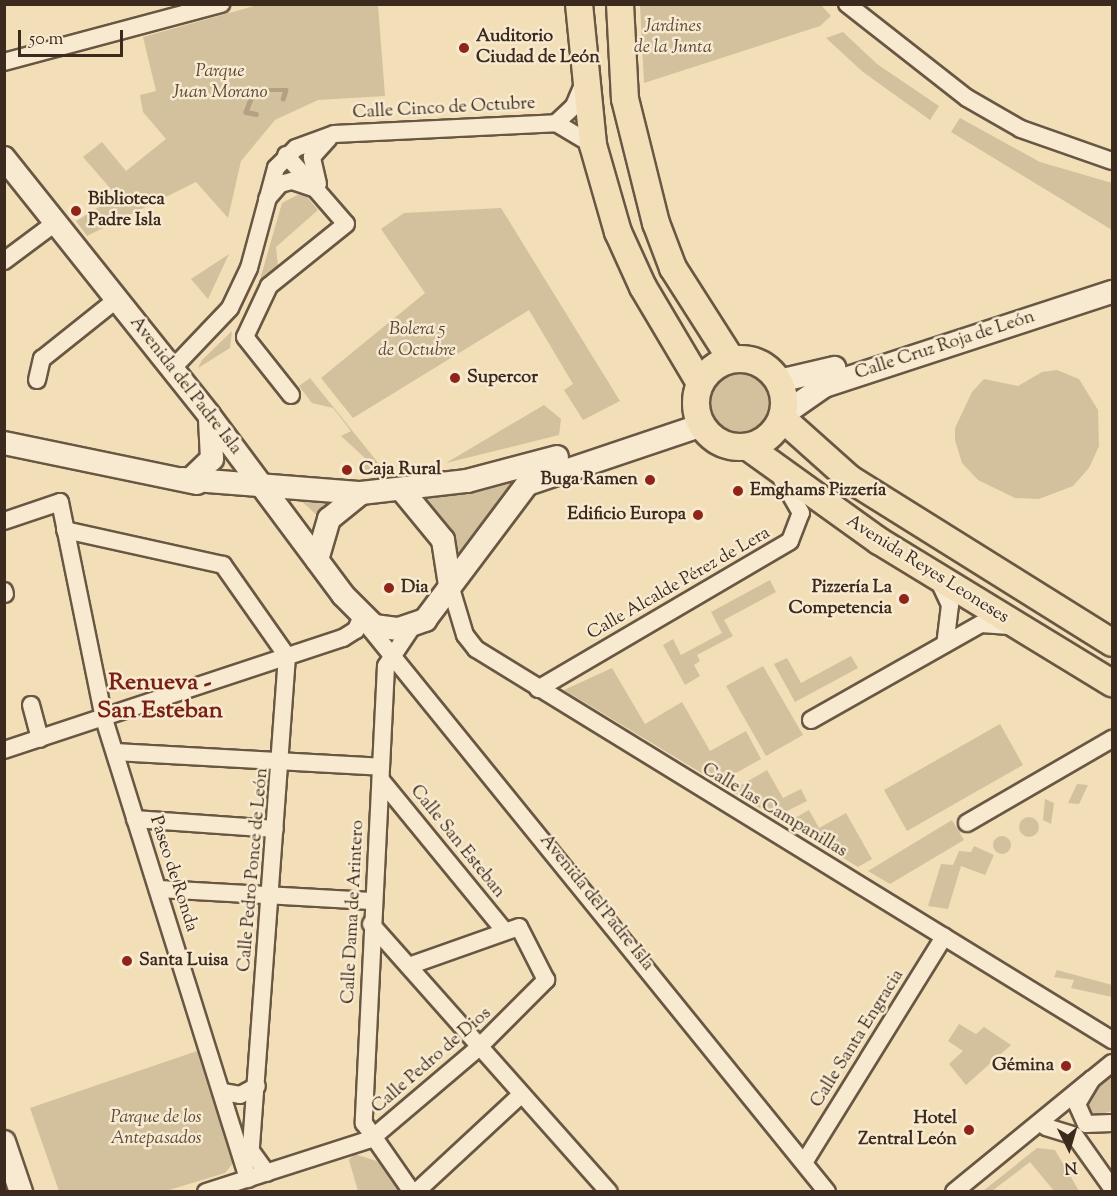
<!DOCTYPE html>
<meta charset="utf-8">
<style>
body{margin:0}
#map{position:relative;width:1117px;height:1196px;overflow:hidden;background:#f2dfb7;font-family:"Sorts Mill Goudy",serif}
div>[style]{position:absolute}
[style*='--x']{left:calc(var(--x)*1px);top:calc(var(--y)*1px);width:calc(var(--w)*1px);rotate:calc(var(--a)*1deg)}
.green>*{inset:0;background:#d3c09d}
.round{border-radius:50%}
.stream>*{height:4.5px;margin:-2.25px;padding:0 2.25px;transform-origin:2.25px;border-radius:2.25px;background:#b4a183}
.roads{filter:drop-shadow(2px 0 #695744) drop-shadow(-2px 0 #695744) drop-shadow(0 2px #695744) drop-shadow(0 -2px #695744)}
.street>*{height:16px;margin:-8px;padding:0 8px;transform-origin:8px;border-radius:8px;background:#f7ead0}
.secondary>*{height:22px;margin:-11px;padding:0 11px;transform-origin:11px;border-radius:11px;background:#f7ead0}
.primary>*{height:26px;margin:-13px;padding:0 13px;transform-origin:13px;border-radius:13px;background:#f2dfb7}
.primary>.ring{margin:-13px;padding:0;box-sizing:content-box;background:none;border:26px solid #f2dfb7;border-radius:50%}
.dots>*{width:16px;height:16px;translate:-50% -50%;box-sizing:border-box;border:3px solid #f7ead0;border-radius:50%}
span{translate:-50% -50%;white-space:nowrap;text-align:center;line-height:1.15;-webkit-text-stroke:5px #f7ead0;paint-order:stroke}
.park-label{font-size:18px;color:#594837;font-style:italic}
.poi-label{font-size:18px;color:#3b2a1d;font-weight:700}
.left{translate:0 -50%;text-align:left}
.right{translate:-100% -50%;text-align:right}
.street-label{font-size:18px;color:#3b2a1d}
.district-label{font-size:24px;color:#7a1f14;font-weight:700}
.frame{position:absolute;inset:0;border:6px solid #3b2a1d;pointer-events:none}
.north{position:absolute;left:1039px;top:1118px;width:60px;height:60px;-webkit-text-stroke:4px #f7ead0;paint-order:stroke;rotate:175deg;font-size:16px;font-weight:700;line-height:24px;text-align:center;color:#3b2a1d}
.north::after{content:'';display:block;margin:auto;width:21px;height:27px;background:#3b2a1d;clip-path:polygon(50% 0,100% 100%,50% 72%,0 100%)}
.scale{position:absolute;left:18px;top:30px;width:105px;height:27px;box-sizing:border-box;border:3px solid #3b2a1d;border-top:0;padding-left:8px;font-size:18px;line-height:21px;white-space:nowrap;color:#3b2a1d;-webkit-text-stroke:4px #f7ead0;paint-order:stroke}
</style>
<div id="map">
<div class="green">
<div style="clip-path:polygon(258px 5px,378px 5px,385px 96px,318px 100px,275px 120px,241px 161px,228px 218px,196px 182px,87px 236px,76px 221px,117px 196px,83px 157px,102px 142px,126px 171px,166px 139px,143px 112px,140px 95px,156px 91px,143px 37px)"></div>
<div style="clip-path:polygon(640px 5px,821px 5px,831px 16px,820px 26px,644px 83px)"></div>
<div style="clip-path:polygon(843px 32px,877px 64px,939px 106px,930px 120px,863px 72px,826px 38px)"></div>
<div style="clip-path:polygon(960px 118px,1040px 162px,1112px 183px,1112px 230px,951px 132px)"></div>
<div style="clip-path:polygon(303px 192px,318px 210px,276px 247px,278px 266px,259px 283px,282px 203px)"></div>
<div style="clip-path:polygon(501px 208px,620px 401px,583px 420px,564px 390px,573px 384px,529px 310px,353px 418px,321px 378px,425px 293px,381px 229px,404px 213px)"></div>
<div style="clip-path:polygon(229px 254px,208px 299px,191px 279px)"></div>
<div style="clip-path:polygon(232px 331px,230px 348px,198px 368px,202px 360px)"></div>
<div style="clip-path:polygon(1057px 370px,1079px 379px,1098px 410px,1099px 446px,1089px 468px,1073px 486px,1039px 499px,1015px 498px,978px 480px,962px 463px,955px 440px,955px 428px,972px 392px,984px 379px,1018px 386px,1042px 372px)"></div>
<div class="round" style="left:709px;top:372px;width:64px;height:64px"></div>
<div style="clip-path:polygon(310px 378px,383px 469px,358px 470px,365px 458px,341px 436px,351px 431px,333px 408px,312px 403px,299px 386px)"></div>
<div style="clip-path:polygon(544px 405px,561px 419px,559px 435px,446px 463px)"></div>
<div style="clip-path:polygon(525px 475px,494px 508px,455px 563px,424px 495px)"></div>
<div style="clip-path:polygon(298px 498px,336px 500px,320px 518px)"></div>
<div style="clip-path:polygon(770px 580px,776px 592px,724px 620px,733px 636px,697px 655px,700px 661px,694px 665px,700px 676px,685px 685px,663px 645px,673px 639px,681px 655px,722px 633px,711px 612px)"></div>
<div style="clip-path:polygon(851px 656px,858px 668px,795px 702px,774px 664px,787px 658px,801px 683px)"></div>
<div style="clip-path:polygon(763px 666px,803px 735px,766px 756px,726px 686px)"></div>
<div style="clip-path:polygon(612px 668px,645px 724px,682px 702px,710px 751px,746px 731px,761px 759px,718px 783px,564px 690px)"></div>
<div style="clip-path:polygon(1000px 724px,1023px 765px,907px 831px,884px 790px)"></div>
<div style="clip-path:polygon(767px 770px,783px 798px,801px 789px,807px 801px,775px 817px,731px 791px)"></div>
<div style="clip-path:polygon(1077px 784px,1088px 785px,1079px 804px,1068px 803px)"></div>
<div style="clip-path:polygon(1045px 799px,1054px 803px,1051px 824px,1043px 820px)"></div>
<div style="clip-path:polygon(809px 810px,819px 828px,846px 813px,872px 859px,858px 867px,786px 823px)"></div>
<div class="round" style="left:1019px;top:817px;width:20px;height:20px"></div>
<div style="clip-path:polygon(952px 820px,964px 840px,890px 884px,868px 871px)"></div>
<div class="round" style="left:993px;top:836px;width:18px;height:18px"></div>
<div style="clip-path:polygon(974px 846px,994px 855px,985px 875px,961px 866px,948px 909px,928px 906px,941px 864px,953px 865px,959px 851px,971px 852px)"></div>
<div style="clip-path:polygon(1057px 970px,1112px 985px,1112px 997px,1071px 988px,1074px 980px,1054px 977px)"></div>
<div style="clip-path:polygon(959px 1024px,976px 1034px,984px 1027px,1011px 1045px,966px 1085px,949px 1064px,963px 1051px,948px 1041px)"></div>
<div style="clip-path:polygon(197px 1051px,233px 1163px,225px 1173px,166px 1191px,59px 1191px,30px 1108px)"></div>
<div style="clip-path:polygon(1112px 1074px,1112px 1111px,1091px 1117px,1086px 1113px,1086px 1094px)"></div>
<div style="clip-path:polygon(1037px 1148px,1055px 1150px,1079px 1191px,1054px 1191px,1030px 1162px,992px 1191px,983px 1191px)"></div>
<div style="clip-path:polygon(354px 1154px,377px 1161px,401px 1191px,358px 1191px,349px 1160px)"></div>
</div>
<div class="stream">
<div style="--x:263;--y:90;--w:23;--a:0"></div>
<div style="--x:286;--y:90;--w:9;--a:108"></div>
<div style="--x:251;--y:99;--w:14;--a:111"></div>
<div style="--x:246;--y:112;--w:10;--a:11"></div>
</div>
<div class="roads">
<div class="street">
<div style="--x:847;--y:4;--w:152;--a:38.1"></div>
<div style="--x:967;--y:98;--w:62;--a:29.9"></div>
<div style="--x:1021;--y:129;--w:96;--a:19.4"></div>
<div style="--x:4;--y:62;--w:225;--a:-15"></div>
<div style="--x:556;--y:123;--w:43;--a:30.7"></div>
<div style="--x:286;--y:155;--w:91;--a:49"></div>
<div style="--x:346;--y:224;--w:99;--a:141.2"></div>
<div style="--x:269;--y:286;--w:56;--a:115.2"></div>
<div style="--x:245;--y:337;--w:74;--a:51.6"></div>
<div style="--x:318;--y:184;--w:28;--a:-103"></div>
<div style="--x:312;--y:157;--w:25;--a:-48"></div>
<div style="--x:267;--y:199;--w:20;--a:-49"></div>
<div style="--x:280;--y:184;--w:12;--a:-14"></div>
<div style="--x:292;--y:181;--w:26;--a:18"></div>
<div style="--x:4;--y:261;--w:64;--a:-36.7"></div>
<div style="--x:172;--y:369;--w:84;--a:-46.4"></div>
<div style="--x:230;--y:308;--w:44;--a:-64.6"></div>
<div style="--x:249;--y:268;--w:104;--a:-74.9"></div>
<div style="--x:276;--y:168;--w:28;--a:-45"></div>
<div style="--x:296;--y:148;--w:40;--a:-20.2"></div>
<div style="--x:334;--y:134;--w:222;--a:-2.8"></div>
<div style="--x:556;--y:123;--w:25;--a:-43"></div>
<div style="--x:574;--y:106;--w:26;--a:-67"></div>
<div style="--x:37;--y:380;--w:22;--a:-77"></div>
<div style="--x:42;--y:359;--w:95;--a:-38.6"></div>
<div style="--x:4;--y:521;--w:59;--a:-18.7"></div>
<div style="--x:60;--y:502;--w:221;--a:78.5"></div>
<div style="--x:104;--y:719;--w:482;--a:72.6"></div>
<div style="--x:65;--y:530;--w:162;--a:12.5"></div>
<div style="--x:223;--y:565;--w:111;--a:54.9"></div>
<div style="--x:287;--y:656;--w:496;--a:94.2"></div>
<div style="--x:251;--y:1151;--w:27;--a:54"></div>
<div style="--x:937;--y:577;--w:31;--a:65"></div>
<div style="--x:950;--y:605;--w:39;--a:97"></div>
<div style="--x:450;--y:585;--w:52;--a:73.3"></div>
<div style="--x:465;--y:635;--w:18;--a:52"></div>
<div style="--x:476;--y:649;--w:747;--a:31.58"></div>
<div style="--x:4;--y:591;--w:3;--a:72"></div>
<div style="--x:364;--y:621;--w:735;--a:50.96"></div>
<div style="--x:412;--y:627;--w:47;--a:123.7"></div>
<div style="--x:386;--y:666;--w:458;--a:92.8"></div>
<div style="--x:364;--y:1123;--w:84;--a:55.2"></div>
<div style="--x:538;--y:689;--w:292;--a:-30.4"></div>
<div style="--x:790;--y:541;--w:30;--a:-69"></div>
<div style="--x:801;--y:513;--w:38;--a:-120"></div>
<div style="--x:31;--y:705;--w:35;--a:75"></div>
<div style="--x:811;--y:720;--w:195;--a:-29.5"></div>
<div style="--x:981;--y:624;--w:32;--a:4"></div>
<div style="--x:4;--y:750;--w:357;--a:-18.3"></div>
<div style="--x:343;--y:638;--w:15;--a:-32"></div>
<div style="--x:356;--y:630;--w:13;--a:-67"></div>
<div style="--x:115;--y:752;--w:266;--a:3.2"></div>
<div style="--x:381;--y:780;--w:193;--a:50.7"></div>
<div style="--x:135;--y:819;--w:140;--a:4.1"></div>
<div style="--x:967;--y:823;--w:168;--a:-30.1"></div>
<div style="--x:158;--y:889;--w:214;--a:3.2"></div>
<div style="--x:371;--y:924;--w:358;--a:48.4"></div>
<div style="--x:1112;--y:1063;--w:26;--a:141"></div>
<div style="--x:1092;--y:1079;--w:29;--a:121"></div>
<div style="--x:1077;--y:1104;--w:22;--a:66"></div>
<div style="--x:1086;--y:1124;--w:26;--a:-2"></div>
<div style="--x:223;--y:1092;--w:17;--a:10"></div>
<div style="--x:240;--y:1095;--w:19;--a:-28"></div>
<div style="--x:1046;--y:1127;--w:30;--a:17"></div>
<div style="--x:1075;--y:1136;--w:64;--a:54.6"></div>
<div style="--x:805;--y:1161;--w:264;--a:-58.2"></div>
<div style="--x:206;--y:1192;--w:173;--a:-17.8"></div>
<div style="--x:371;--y:1139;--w:139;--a:-40.3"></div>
<div style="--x:477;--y:1049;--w:98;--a:-45"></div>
<div style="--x:546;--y:980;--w:59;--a:-117"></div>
<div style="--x:519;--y:927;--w:117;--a:160.5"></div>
<div style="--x:416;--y:1192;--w:144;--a:-42.8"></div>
<div style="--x:954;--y:1192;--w:178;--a:-39.3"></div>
</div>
<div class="secondary">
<div style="--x:4;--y:158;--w:329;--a:51.4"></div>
<div style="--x:209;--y:415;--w:224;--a:53.3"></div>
<div style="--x:343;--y:595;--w:44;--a:45"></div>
<div style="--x:374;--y:626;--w:25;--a:7"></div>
<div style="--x:399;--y:629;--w:28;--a:-19"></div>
<div style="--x:425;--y:620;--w:170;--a:-53.1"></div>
<div style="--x:527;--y:484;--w:185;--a:-18.6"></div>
<div style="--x:779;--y:381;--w:57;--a:-13.3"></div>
<div style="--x:784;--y:414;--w:49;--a:-35"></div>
<div style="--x:824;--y:386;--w:303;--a:-18.1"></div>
<div style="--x:4;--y:443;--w:197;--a:11.7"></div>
<div style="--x:182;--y:479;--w:180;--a:4.5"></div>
<div style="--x:361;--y:493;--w:107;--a:-6.5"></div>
<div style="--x:467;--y:481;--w:93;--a:-14.9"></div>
<div style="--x:191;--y:479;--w:29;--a:-44"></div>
<div style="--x:212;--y:459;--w:40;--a:-92.9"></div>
<div style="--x:401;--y:489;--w:66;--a:50.5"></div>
<div style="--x:443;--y:540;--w:46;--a:81.2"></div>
<div style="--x:317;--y:560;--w:43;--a:-73.7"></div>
<div style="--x:329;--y:519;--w:41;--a:-39.1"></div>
<div style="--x:4;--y:1142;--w:53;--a:71.2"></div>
</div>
<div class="primary">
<div style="--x:579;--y:4;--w:142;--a:84.3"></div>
<div style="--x:593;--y:145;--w:91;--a:74"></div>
<div style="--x:618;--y:232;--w:60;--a:65.6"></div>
<div style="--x:643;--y:287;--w:112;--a:59.3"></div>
<div style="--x:620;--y:4;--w:95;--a:87"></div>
<div style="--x:625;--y:99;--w:128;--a:76"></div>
<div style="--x:656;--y:223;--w:48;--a:69.3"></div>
<div style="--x:673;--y:268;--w:108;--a:57.5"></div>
<div class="ring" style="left:696px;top:359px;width:62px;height:62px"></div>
<div style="--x:783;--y:419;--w:90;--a:41.8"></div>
<div style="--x:850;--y:479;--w:309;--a:32"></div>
<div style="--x:748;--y:447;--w:161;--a:35.7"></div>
<div style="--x:879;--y:541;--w:273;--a:31.4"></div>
</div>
</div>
<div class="dots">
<div style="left:464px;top:48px;background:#8f2418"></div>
<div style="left:76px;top:211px;background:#8f2418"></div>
<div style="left:455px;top:378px;background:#8f2418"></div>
<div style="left:347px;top:470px;background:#8f2418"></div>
<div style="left:650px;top:480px;background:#8f2418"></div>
<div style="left:738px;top:491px;background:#8f2418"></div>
<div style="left:698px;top:515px;background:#8f2418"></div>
<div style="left:389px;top:588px;background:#8f2418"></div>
<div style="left:904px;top:599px;background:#8f2418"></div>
<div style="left:127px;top:961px;background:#8f2418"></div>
<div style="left:1066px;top:1066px;background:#8f2418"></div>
<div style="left:969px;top:1130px;background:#8f2418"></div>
</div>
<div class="park-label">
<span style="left:673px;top:38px">Jardines<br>de la Junta</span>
<span style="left:220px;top:83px">Parque<br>Juan Morano</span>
<span style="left:417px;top:341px">Bolera 5<br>de Octubre</span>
<span style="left:156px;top:1129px">Parque de los<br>Antepasados</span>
</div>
<div class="poi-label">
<span class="left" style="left:476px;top:48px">Auditorio<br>Ciudad de León</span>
<span class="left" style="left:88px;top:211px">Biblioteca<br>Padre Isla</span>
<span class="left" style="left:467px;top:378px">Supercor</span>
<span class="left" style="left:359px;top:470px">Caja Rural</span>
<span class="right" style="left:638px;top:480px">Buga Ramen</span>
<span class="left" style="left:750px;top:491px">Emghams Pizzería</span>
<span class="right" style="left:686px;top:515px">Edificio Europa</span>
<span class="left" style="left:401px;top:588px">Dia</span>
<span class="right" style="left:892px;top:599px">Pizzería La<br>Competencia</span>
<span class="left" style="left:139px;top:961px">Santa Luisa</span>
<span class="right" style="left:1054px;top:1066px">Gémina</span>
<span class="right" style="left:957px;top:1130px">Hotel<br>Zentral León</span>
</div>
<div class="street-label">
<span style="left:444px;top:109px;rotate:-3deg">Calle Cinco de Octubre</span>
<span style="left:945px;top:346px;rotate:-18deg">Calle Cruz Roja de León</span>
<span style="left:185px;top:386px;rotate:52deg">Avenida del Padre Isla</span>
<span style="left:927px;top:570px;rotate:32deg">Avenida Reyes Leoneses</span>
<span style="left:679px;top:584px;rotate:-30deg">Calle Alcalde Pérez de Lera</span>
<span style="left:774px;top:811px;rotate:31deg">Calle las Campanillas</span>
<span style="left:457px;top:842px;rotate:51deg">Calle San Esteban</span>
<span style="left:254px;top:870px;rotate:-85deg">Calle Pedro Ponce de León</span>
<span style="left:173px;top:874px;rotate:72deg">Paseo de Ronda</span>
<span style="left:596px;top:903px;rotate:51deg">Avenida del Padre Isla</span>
<span style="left:354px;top:912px;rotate:-87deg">Calle Dama de Arintero</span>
<span style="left:858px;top:1039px;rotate:-58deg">Calle Santa Engracia</span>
<span style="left:432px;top:1061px;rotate:-41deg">Calle Pedro de Dios</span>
</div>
<div class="district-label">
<span style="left:160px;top:698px">Renueva -<br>San Esteban</span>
</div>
<div class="frame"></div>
<div class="north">N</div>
<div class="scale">50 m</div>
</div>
